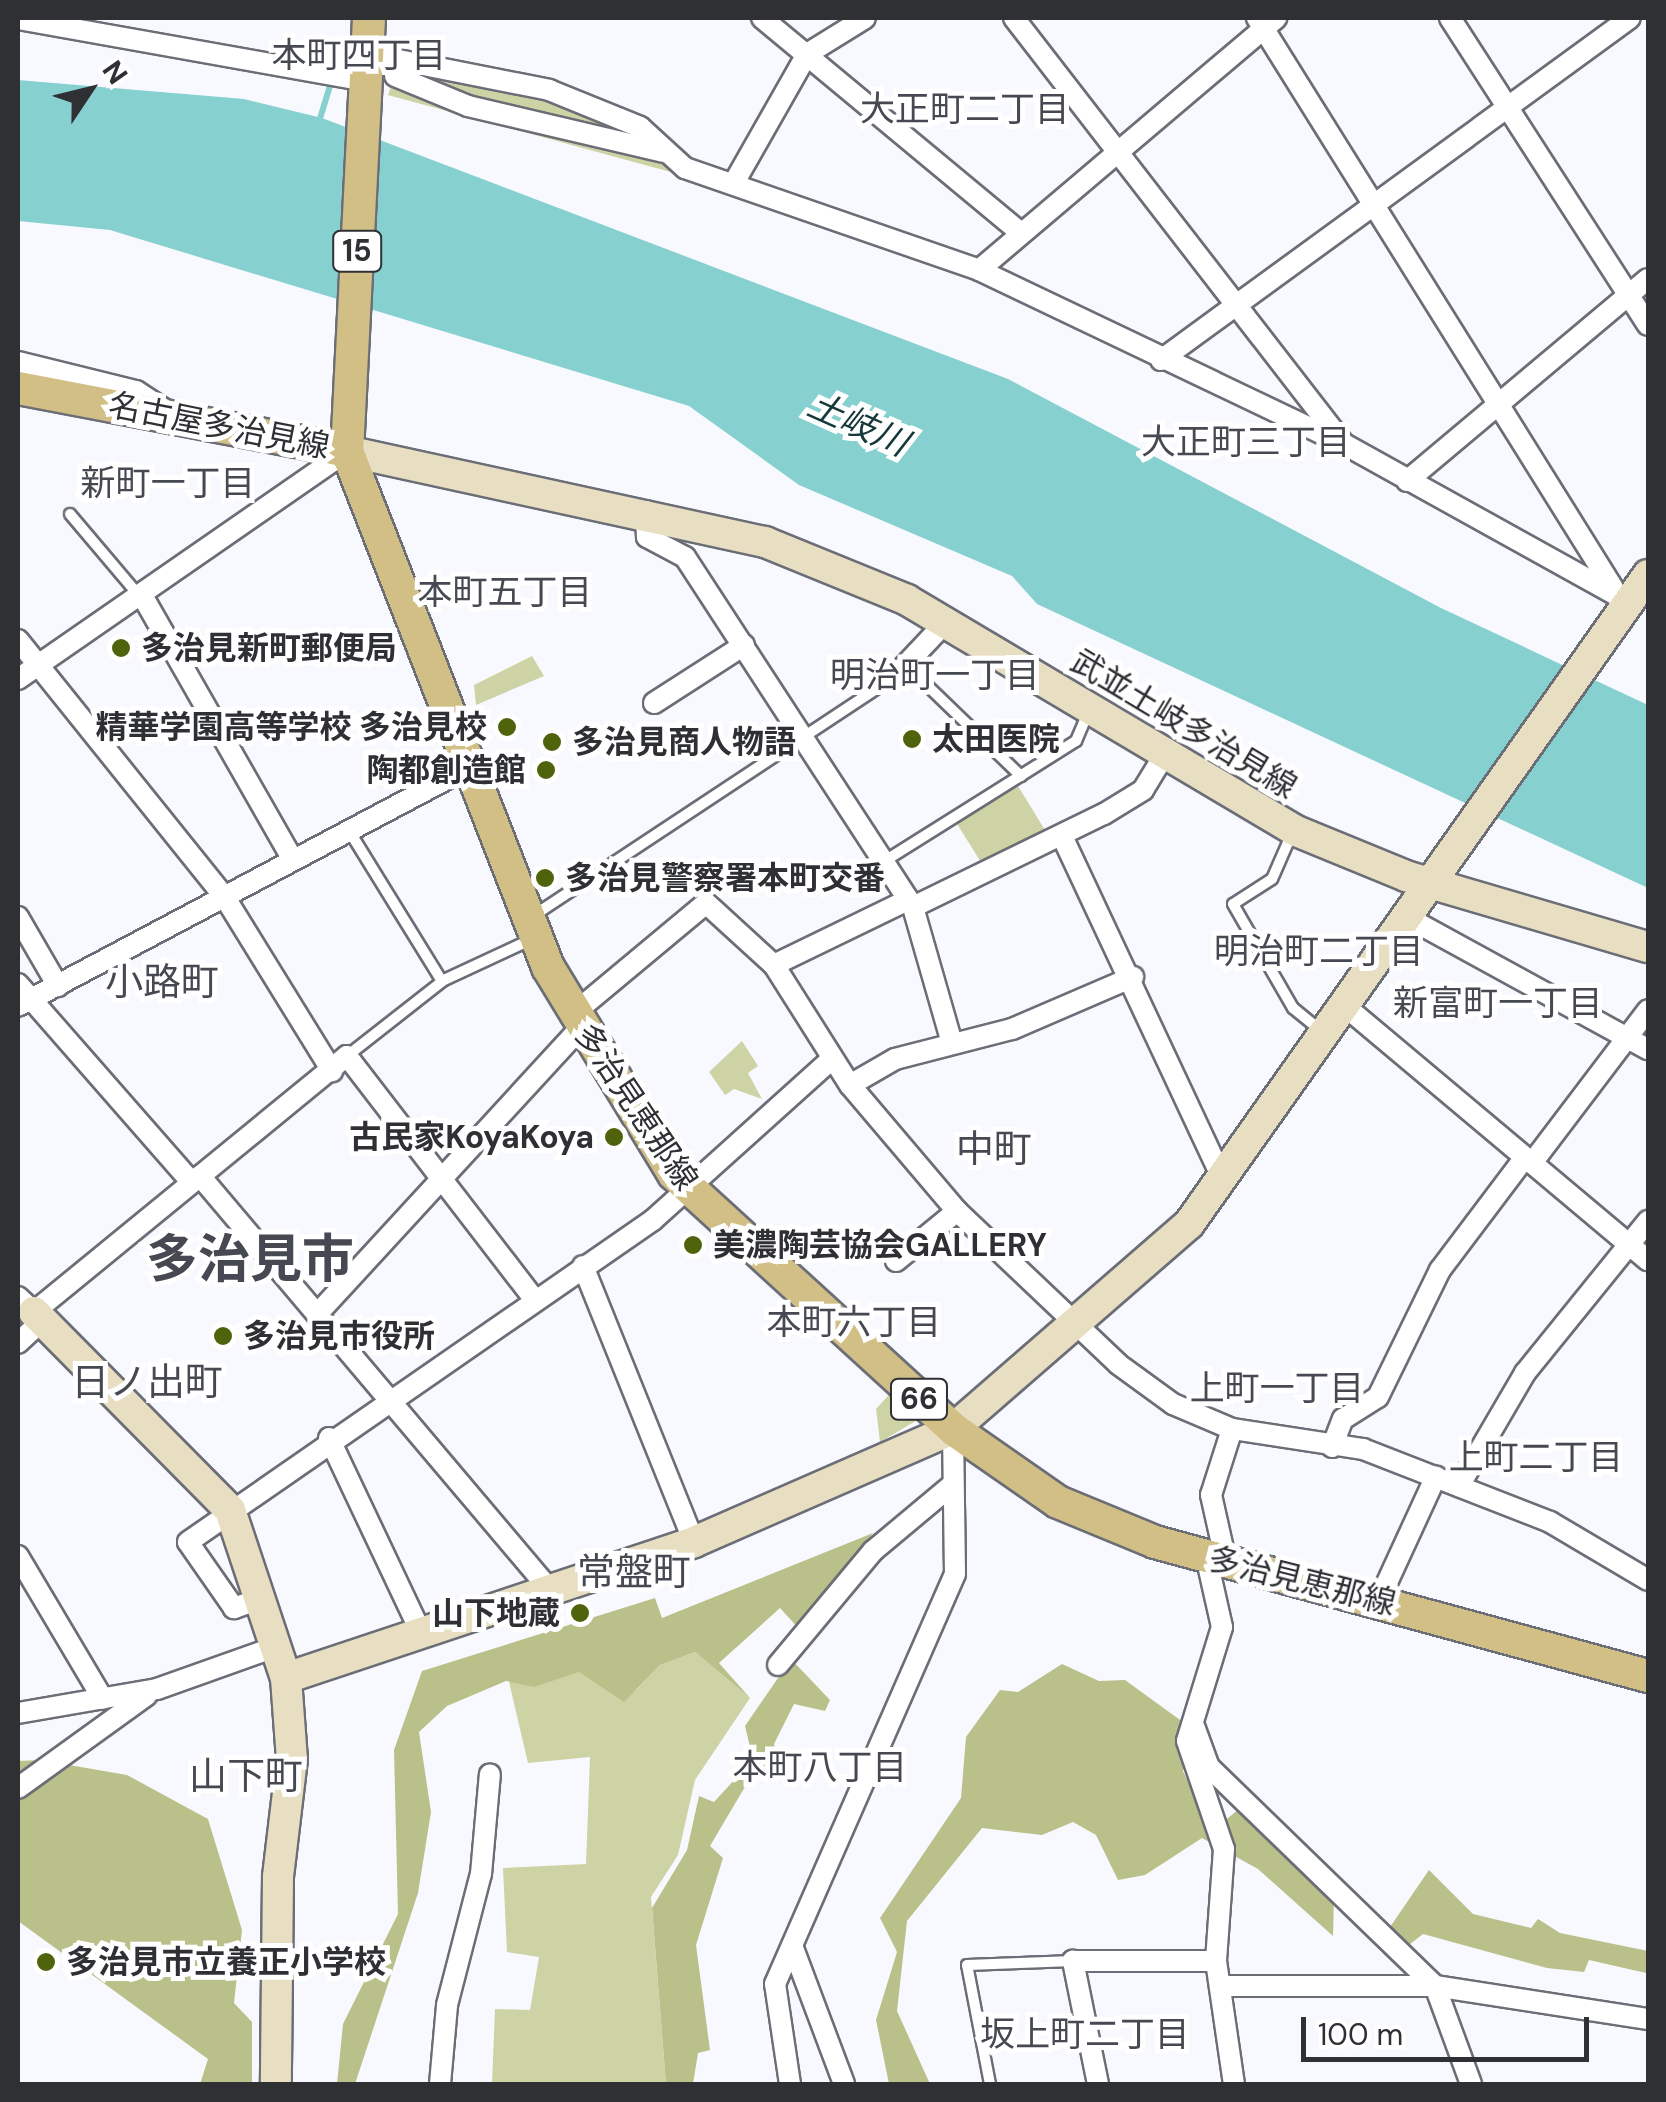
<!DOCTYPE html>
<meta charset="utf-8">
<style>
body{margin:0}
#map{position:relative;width:1666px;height:2102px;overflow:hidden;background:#f8f9fe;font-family:"DM Sans","Noto Sans JP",sans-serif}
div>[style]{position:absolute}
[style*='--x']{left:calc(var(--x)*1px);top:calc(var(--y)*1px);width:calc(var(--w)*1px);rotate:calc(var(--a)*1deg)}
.green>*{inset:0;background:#ced3a5}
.forest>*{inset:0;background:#bac089}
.water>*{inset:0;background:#87d0d0}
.stream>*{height:6px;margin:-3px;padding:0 3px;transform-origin:3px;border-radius:3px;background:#87d0d0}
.roads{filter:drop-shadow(2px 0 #6b6d77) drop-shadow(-2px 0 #6b6d77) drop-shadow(0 2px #6b6d77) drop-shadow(0 -2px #6b6d77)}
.lane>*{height:10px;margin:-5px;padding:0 5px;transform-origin:5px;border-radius:5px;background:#fff}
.street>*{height:20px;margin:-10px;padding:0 10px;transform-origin:10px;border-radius:10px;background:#fff}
.secondary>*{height:30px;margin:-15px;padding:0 15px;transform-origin:15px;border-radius:15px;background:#e8dfc2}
.primary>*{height:32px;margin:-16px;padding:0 16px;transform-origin:16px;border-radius:16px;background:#d1bf85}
.dots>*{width:28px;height:28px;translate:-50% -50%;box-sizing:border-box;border:5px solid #fff;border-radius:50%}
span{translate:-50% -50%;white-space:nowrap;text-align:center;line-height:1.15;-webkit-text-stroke:10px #fff;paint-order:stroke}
.shield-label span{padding:2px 8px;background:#fff;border:2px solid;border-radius:8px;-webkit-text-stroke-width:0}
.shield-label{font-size:30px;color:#2e3034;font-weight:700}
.street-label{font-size:32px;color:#2e3034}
.poi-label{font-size:32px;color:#2e3034;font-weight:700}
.left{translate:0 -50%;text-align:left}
.right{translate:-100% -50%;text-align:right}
.neighbourhood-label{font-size:35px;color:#474952}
.water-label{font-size:35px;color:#15393a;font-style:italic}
.quarter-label{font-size:38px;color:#474952}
.town-label{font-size:52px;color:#474952;font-weight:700}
.frame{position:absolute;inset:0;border:20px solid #2e3034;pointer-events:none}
.north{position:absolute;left:40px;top:40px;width:100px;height:100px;-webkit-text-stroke:8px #fff;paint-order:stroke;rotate:55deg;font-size:28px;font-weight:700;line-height:40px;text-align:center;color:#2e3034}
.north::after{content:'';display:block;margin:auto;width:35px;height:45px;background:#2e3034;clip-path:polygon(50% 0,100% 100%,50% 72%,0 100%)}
.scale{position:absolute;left:1301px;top:2017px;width:288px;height:45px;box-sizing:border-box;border:5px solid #2e3034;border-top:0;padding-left:12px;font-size:30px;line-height:35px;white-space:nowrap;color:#2e3034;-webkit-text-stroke:8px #fff;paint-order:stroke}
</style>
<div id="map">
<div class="green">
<div style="clip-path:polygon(397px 70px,515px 88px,582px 110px,631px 133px,678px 174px,388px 95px)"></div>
<div style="clip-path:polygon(532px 656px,544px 676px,476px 705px,474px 685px)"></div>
<div style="clip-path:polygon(1015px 781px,1048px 835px,982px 864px,954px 819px)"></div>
<div style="clip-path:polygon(742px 1041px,758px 1066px,748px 1073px,762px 1099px,734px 1089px,725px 1095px,709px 1072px)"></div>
<div style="clip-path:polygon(895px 1388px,926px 1415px,880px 1442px,876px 1409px)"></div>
<div style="clip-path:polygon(695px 1652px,750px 1698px,695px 1780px,678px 1855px,651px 1897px,666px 2084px,492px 2084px,495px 2009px,530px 2010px,539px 1957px,507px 1952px,503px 1868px,586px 1864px,590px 1757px,528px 1763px,509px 1682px,579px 1672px,636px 1690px,660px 1665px)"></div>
</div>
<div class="forest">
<div style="clip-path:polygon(873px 1533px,802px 1632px,780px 1608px,719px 1663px,750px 1698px,695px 1652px,660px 1665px,624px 1702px,579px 1672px,534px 1687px,506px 1681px,447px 1706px,419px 1732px,431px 1812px,418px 1893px,355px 2084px,337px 2084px,343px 2024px,398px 1914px,394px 1750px,422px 1671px,655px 1598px,662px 1618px)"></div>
<div style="clip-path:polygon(791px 1659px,830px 1700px,825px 1711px,794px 1704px,774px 1744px,780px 1776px,759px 1763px,710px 1846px,723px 1858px,696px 1945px,710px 2050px,698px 2053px,693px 2084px,666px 2084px,652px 1908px,687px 1850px,699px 1796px,714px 1802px,736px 1778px,751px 1751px,745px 1726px)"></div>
<div style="clip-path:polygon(1062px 1664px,1099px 1681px,1125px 1680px,1187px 1725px,1183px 1771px,1211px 1832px,1239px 1809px,1334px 1896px,1333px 1936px,1258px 1869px,1202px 1838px,1145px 1875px,1118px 1880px,1096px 1835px,1073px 1822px,1042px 1835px,982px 1828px,907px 1921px,897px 2011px,930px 2084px,889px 2084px,876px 2020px,897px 1952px,880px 1918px,961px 1798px,966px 1737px,1000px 1690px,1018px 1692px)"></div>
<div style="clip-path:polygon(40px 1760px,127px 1775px,208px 1819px,242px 1930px,234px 2003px,252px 2022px,252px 2084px,200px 2084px,208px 2059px,18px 1921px,18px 1761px)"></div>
<div style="clip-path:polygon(1429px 1870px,1473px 1914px,1531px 1928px,1538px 1919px,1560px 1933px,1648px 1951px,1648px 1985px,1646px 1973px,1589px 1960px,1584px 1972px,1547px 1968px,1423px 1934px,1405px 1948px,1388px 1930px)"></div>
</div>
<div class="water">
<div style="clip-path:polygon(18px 80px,244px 99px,322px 118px,1008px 379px,1441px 608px,1648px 705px,1648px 888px,1037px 604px,1012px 576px,799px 485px,689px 406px,110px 230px,18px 221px)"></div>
</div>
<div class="stream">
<div style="--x:318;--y:125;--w:39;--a:-73"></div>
</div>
<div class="roads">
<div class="lane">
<div style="--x:70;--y:514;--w:110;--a:49.8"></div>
<div style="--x:906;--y:665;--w:160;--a:44"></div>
<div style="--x:348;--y:829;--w:179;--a:58.3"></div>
<div style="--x:1293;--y:831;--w:52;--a:113.6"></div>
<div style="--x:1272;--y:879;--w:46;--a:147.3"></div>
<div style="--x:1233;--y:904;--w:120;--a:60"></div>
<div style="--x:1293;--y:1008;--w:35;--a:39"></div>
<div style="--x:883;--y:862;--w:228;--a:-32.1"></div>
<div style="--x:1076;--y:741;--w:30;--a:-67"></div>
<div style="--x:533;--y:916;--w:434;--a:-33.5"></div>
<div style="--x:347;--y:1056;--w:123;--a:-38.1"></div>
<div style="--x:444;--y:980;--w:95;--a:-24.9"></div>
<div style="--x:990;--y:2084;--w:121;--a:-100.9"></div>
<div style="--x:967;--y:1965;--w:106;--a:-2.2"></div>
</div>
<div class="street">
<div style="--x:762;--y:18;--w:335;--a:39.7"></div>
<div style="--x:1014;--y:18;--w:537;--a:52.26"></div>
<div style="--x:1257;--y:18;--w:672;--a:58.01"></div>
<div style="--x:1450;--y:18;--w:365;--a:57.2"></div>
<div style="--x:18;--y:19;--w:353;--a:10.1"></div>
<div style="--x:368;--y:54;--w:185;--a:11.2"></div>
<div style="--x:549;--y:90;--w:98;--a:22.1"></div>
<div style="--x:640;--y:127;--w:61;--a:42.3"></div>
<div style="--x:685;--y:168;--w:311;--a:19.1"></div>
<div style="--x:979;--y:270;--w:404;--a:25.5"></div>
<div style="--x:1344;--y:444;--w:320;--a:29"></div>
<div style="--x:395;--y:76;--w:79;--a:22.3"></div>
<div style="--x:468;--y:106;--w:201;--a:13.2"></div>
<div style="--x:735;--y:181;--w:146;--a:-60.4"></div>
<div style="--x:807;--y:54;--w:68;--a:-31.8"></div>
<div style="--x:979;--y:270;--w:390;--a:-40.3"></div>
<div style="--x:1161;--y:360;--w:580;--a:-36.1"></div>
<div style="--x:18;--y:362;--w:122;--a:13.8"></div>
<div style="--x:136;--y:391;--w:35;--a:33"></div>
<div style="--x:1407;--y:481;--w:314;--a:-40"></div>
<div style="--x:646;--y:511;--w:26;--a:88"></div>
<div style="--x:647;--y:537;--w:43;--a:27.8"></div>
<div style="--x:685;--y:557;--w:418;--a:56.9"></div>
<div style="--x:913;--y:907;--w:141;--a:74"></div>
<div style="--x:143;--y:597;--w:298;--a:60.3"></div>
<div style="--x:18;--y:640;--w:329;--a:51.2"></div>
<div style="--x:224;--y:896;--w:206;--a:58.3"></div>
<div style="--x:895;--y:676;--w:74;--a:-46.6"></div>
<div style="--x:18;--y:679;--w:400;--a:-34.7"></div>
<div style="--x:654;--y:703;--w:107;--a:-32.8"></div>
<div style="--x:1062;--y:836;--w:377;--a:64.9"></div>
<div style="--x:913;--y:907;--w:212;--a:-26"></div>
<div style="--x:1104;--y:814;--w:46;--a:-31.6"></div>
<div style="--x:1143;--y:790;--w:42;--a:-58.6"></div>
<div style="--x:18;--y:917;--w:80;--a:59.9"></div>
<div style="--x:1412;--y:920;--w:269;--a:28.7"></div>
<div style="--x:774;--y:965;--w:149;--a:-25.9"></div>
<div style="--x:18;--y:984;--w:258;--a:48.8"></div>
<div style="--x:18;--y:1006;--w:505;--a:-27.89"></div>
<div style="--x:1346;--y:1007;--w:394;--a:40"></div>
<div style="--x:573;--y:1014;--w:173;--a:-39.8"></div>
<div style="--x:706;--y:903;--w:92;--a:42.4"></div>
<div style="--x:774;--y:965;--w:142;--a:57.7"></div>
<div style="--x:850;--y:1085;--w:165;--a:49.7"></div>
<div style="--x:957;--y:1211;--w:222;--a:43.5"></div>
<div style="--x:1118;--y:1364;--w:68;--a:36"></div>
<div style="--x:1173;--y:1404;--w:64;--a:23"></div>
<div style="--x:1232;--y:1429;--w:133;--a:8.7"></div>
<div style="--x:1363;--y:1449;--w:201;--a:21.3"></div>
<div style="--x:1550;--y:1522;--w:114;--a:30.6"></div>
<div style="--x:850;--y:1085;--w:52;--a:-30"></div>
<div style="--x:895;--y:1059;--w:121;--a:-14.4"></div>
<div style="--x:1012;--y:1029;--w:132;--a:-23.3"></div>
<div style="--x:1532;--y:1163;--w:192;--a:-52.8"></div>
<div style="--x:200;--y:1176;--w:544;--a:49.78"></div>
<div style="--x:896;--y:1261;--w:79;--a:-39.3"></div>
<div style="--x:583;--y:1266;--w:297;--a:68.1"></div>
<div style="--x:18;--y:1297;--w:22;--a:43"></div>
<div style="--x:34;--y:1312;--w:404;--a:-39.3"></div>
<div style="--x:347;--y:1056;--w:307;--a:52.4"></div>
<div style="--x:321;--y:1310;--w:386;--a:-47.4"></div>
<div style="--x:18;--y:1343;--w:34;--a:-43"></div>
<div style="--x:329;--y:1438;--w:216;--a:64.7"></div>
<div style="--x:1332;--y:1447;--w:30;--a:-69"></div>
<div style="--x:1343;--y:1419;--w:41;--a:-32.2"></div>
<div style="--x:1378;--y:1397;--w:141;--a:-64"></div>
<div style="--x:1440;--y:1270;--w:141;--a:-53"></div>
<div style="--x:1459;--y:1486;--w:131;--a:-59.7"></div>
<div style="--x:1525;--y:1373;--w:196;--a:-51"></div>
<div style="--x:18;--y:1556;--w:166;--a:59.3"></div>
<div style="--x:1206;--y:1556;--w:73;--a:77.3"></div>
<div style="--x:1222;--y:1627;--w:119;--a:107.1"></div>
<div style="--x:1187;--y:1741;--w:114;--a:71.1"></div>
<div style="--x:1224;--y:1849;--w:112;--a:94.1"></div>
<div style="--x:1216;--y:1961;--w:124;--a:81.7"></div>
<div style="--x:1226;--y:1562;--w:69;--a:-102.6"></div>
<div style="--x:1211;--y:1495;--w:69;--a:-72.3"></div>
<div style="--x:259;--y:1599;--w:27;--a:160"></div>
<div style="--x:234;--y:1608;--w:80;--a:-124.9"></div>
<div style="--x:188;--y:1542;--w:566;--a:-34.7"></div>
<div style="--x:653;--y:1220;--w:241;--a:-42"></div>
<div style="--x:1379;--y:1600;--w:136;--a:-65.3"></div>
<div style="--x:778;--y:1665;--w:148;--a:-50.2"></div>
<div style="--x:873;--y:1551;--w:104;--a:-39.9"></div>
<div style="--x:18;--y:1713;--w:141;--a:-9.8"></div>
<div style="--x:157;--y:1689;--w:125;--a:-19.6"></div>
<div style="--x:1194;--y:1726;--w:44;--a:69.9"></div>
<div style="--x:1209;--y:1767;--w:315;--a:44.1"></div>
<div style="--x:1435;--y:1986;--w:104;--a:69.8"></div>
<div style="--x:18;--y:1788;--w:159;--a:-35.8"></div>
<div style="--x:793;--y:1948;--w:145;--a:69.4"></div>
<div style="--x:1220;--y:1986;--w:215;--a:0"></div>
<div style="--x:1435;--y:1986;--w:216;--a:8.8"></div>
<div style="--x:440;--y:2084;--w:79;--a:-84.9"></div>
<div style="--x:447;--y:2005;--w:135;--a:-75.5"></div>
<div style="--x:481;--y:1874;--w:100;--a:-84.9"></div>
<div style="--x:790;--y:2084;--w:101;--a:-98.5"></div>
<div style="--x:775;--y:1984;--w:448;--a:-66.3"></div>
<div style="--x:955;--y:1574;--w:145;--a:-90.8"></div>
<div style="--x:1098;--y:2084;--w:126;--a:-101.5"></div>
<div style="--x:1073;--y:1961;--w:143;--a:0"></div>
</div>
<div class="secondary">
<div style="--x:347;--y:451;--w:428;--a:12.3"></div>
<div style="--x:765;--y:542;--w:153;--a:22.2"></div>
<div style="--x:907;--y:600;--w:450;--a:30.7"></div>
<div style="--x:1294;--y:830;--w:121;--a:22.3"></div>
<div style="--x:1406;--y:876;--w:252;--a:16.4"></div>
<div style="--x:34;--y:1312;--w:279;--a:45.3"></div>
<div style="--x:230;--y:1510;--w:177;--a:71.6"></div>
<div style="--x:286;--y:1678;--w:81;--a:85.8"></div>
<div style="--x:292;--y:1759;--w:119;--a:96.8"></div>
<div style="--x:278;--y:1877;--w:207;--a:90.6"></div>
<div style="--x:286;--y:1678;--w:430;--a:-18.4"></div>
<div style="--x:694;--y:1542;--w:283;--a:-23.6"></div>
<div style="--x:953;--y:1429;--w:313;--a:-41"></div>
<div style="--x:1189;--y:1224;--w:795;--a:-54.73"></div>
</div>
<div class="primary">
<div style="--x:369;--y:18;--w:434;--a:92.9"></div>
<div style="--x:347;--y:451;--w:554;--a:68.72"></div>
<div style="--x:548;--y:967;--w:242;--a:58.7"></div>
<div style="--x:674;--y:1174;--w:378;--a:42.4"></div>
<div style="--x:953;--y:1429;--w:128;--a:34.8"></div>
<div style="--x:1058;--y:1502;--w:105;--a:22.4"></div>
<div style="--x:1155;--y:1542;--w:511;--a:15.21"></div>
<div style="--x:18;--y:388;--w:335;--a:10.8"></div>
</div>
</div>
<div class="dots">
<div style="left:121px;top:648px;background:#4f630d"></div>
<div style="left:507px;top:727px;background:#4f630d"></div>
<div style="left:912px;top:739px;background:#4f630d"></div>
<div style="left:552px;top:742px;background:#4f630d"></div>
<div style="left:546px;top:770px;background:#4f630d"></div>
<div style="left:545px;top:878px;background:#4f630d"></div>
<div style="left:614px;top:1137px;background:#4f630d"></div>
<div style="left:693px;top:1245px;background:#4f630d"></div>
<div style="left:223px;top:1336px;background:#4f630d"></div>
<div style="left:580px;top:1613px;background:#4f630d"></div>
<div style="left:46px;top:1962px;background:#4f630d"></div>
</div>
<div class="shield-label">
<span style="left:357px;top:251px">15</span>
<span style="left:919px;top:1399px">66</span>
</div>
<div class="street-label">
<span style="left:219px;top:426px;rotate:11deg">名古屋多治見線</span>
<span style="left:1184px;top:724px;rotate:31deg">武並土岐多治見線</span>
<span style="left:636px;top:1107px;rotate:56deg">多治見恵那線</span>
<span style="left:1302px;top:1581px;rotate:14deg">多治見恵那線</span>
</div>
<div class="poi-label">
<span class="left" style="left:141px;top:648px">多治見新町郵便局</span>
<span class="right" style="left:487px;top:727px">精華学園高等学校 多治見校</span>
<span class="left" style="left:932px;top:739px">太田医院</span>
<span class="left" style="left:572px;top:742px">多治見商人物語</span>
<span class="right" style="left:526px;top:770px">陶都創造館</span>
<span class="left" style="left:565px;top:878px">多治見警察署本町交番</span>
<span class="right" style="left:594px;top:1137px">古民家KoyaKoya</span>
<span class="left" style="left:713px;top:1245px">美濃陶芸協会GALLERY</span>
<span class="left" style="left:243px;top:1336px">多治見市役所</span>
<span class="right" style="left:560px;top:1613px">山下地蔵</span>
<span class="left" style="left:66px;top:1962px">多治見市立養正小学校</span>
</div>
<div class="neighbourhood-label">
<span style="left:359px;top:55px">本町四丁目</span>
<span style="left:965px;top:109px">大正町二丁目</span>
<span style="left:1246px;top:442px">大正町三丁目</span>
<span style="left:168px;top:483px">新町一丁目</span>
<span style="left:505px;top:592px">本町五丁目</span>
<span style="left:935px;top:675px">明治町一丁目</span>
<span style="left:1319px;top:951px">明治町二丁目</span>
<span style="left:1498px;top:1003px">新富町一丁目</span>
<span style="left:854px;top:1322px">本町六丁目</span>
<span style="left:1277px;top:1388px">上町一丁目</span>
<span style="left:1536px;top:1457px">上町二丁目</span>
<span style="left:820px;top:1767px">本町八丁目</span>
<span style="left:1085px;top:2034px">坂上町二丁目</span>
</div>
<div class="water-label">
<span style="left:858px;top:424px;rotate:24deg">土岐川</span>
</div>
<div class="quarter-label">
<span style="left:162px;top:983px">小路町</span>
<span style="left:994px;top:1150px">中町</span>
<span style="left:147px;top:1383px">日ノ出町</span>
<span style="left:634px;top:1573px">常盤町</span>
<span style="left:246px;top:1777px">山下町</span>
</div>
<div class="town-label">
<span style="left:250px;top:1260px">多治見市</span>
</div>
<div class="frame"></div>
<div class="north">N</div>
<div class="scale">100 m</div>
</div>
